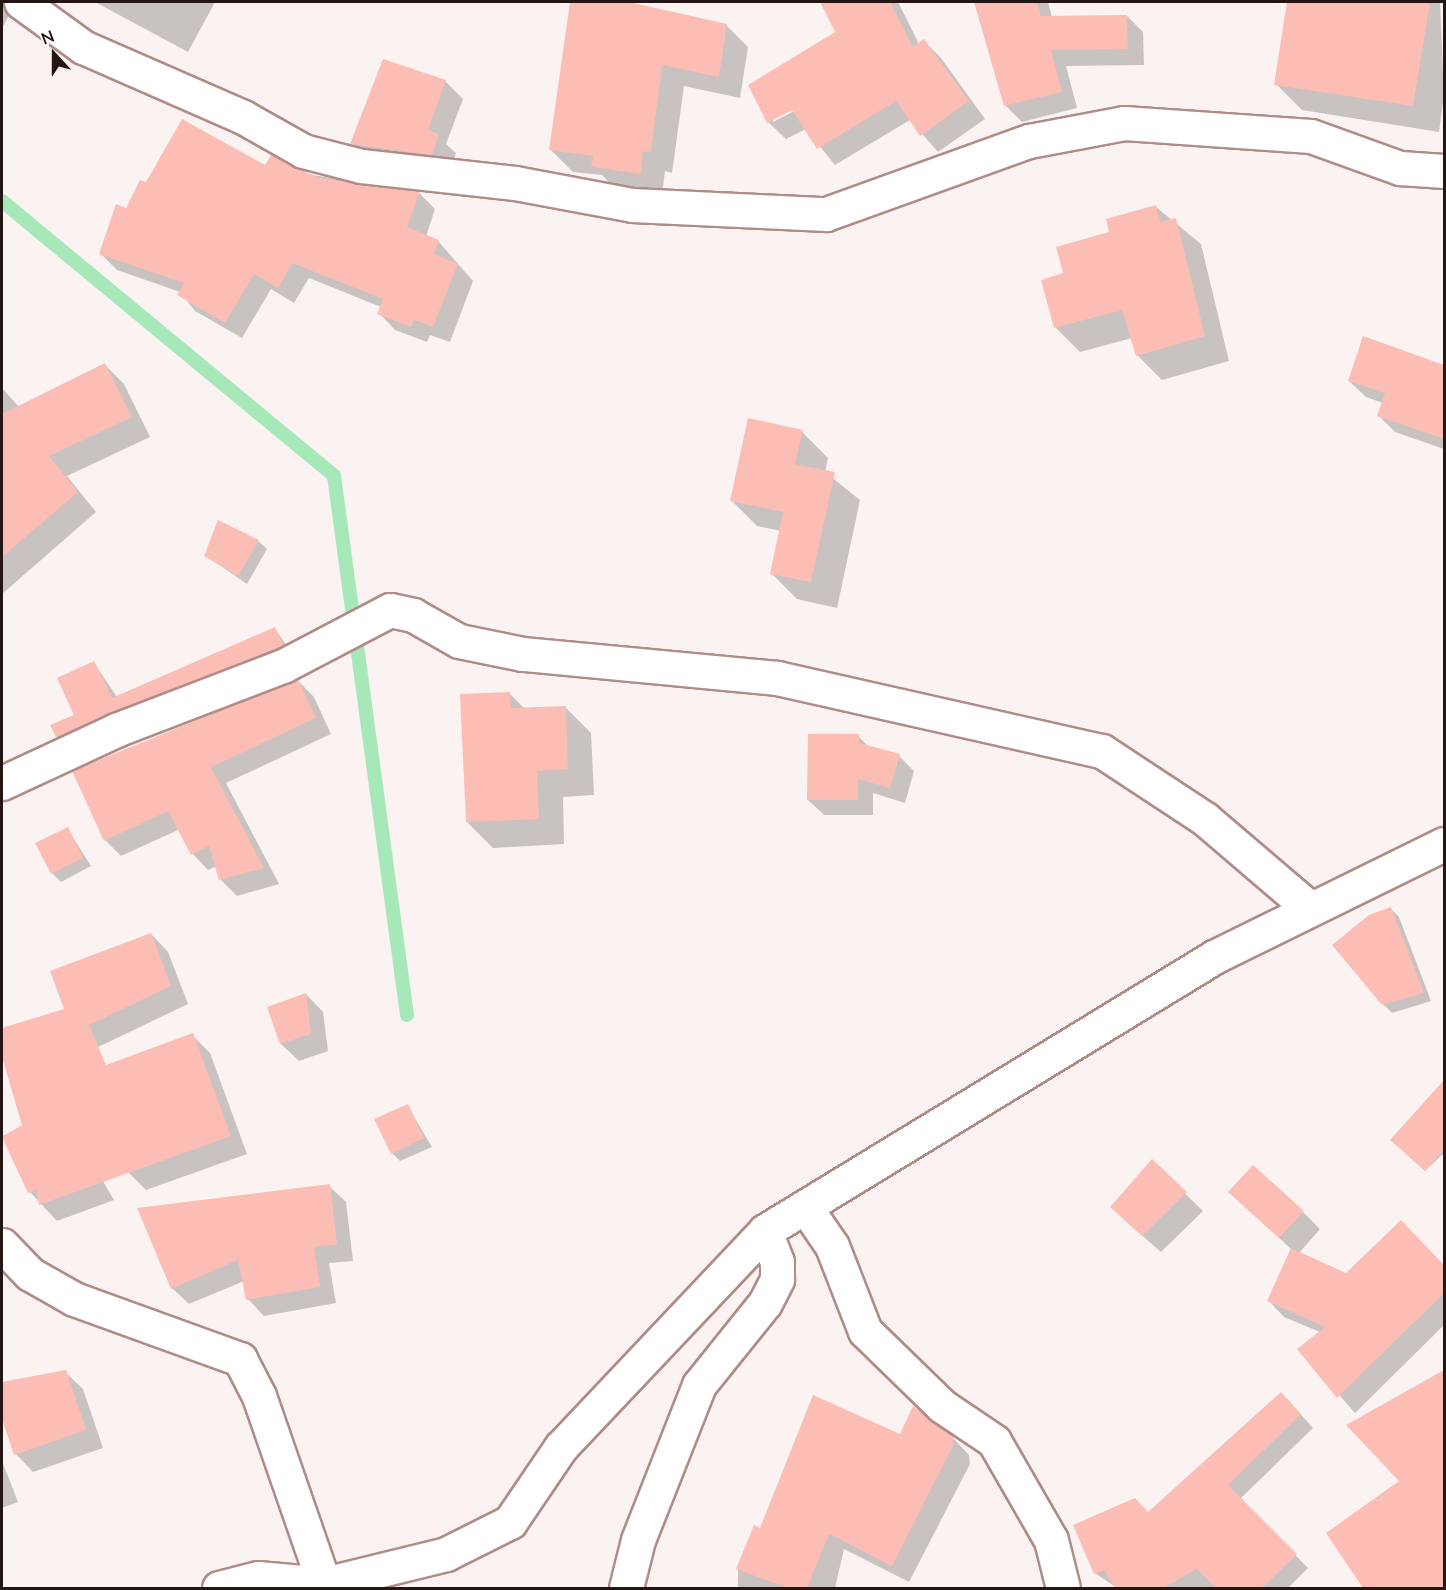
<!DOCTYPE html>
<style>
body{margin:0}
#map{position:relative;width:1446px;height:1590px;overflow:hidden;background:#fbf3f2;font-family:Lato,sans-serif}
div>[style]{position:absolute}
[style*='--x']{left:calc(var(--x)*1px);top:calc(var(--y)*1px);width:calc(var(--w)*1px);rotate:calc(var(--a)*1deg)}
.shadow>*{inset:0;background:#0003}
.stream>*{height:14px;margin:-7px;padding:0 7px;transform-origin:7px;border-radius:7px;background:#a7e8b9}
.building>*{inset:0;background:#fbbdb4}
.roads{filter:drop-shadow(2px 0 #b08c87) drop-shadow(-2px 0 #b08c87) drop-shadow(0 2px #b08c87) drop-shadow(0 -2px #b08c87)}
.minor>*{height:33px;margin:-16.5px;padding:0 16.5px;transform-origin:16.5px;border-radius:16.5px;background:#fff}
span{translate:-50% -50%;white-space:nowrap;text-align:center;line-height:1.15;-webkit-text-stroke:5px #fff;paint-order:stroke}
.frame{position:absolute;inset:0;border:3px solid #241615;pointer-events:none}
.north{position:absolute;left:24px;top:24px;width:60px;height:60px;-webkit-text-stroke:4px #fff;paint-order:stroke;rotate:339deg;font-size:16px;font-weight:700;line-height:24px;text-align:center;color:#241615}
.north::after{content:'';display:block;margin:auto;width:21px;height:27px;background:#241615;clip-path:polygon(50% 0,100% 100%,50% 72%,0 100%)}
</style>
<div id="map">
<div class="shadow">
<div style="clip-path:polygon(2px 2px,13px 7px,2px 29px)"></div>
<div style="clip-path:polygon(95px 2px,215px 2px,188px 52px)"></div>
<div style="clip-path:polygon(572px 2px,616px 2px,726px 25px,748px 47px,740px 98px,684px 86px,672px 173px,665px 171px,662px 195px,615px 189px,602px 175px,573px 172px,551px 150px)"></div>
<div style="clip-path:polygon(evenodd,822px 2px,898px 2px,919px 44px,924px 41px,941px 58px,985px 119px,938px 152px,910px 120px,835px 165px,806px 129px,786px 139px,768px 122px,837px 33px,822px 2px,798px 105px,800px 108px,773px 122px,773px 118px,798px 105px)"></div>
<div style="clip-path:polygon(976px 2px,1048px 2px,1052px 17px,1127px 16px,1143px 32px,1144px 65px,1066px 66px,1077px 108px,1022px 122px,1005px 105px)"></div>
<div style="clip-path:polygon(1289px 2px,1440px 2px,1444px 95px,1439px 132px,1302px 110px,1276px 84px)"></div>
<div style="clip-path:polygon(445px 81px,463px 99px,446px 144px,456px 153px,450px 172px,369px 161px,352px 143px)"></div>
<div style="clip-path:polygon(266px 167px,419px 193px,435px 209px,426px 236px,438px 241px,473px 281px,450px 342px,430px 335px,427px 342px,395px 330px,379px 313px,381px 307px,309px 278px,294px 303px,271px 289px,242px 338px,195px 311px,180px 292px,117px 270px,101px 254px,147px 184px)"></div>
<div style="clip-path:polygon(1156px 207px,1201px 244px,1229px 361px,1162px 380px,1138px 356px,1132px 338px,1080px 352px,1056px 328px,1043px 281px,1065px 274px,1111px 233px)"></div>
<div style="clip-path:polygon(1444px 215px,1444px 251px,1443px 250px)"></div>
<div style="clip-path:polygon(1364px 338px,1444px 367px,1444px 449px,1395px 432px,1379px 416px,1383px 403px,1366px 397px,1349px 381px)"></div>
<div style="clip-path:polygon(105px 365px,124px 384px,150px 437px,67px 476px,96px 512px,2px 594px,2px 388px,19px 407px)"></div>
<div style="clip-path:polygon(802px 432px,828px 458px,825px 472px,860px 500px,837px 608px,797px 599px,771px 573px,781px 531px,757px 526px,731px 500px)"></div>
<div style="clip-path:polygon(258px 541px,267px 549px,247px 584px,205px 555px)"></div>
<div style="clip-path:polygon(275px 629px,296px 659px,71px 750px,57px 736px,76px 715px,94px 663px,117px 697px)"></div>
<div style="clip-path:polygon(298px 681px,314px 697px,331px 734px,226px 783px,279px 884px,237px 896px,221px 880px,217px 866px,208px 870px,193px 854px,180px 829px,121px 856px,105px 840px)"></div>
<div style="clip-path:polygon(510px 694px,525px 709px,565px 707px,591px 733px,594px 795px,563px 797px,564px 844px,493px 848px,467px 822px)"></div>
<div style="clip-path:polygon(858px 736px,870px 748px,899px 756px,914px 771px,905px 803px,873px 793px,873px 815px,824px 815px,808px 800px)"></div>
<div style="clip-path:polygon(67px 828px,91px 866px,61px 882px,52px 873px)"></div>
<div style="clip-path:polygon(1391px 909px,1399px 917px,1431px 1001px,1392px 1013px,1383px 1004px)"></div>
<div style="clip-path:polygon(151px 934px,168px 952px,188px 1004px,92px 1050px,75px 1032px)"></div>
<div style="clip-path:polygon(306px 994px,323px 1012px,328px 1051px,299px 1061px,281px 1044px)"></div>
<div style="clip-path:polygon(5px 1026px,21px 1042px,114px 1200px,57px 1221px,30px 1192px,3px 1136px,24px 1126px,2px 1052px)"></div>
<div style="clip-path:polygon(192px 1035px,210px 1053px,247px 1154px,146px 1190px,129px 1173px)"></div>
<div style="clip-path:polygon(1444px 1087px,1444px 1153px,1425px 1171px,1392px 1140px)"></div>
<div style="clip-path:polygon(407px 1105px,432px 1147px,400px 1161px,392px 1153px)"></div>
<div style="clip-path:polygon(1152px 1161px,1203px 1211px,1161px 1252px,1129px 1224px)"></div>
<div style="clip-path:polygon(329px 1186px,346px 1202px,353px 1261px,329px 1263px,336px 1303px,264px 1316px,248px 1299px,244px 1281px,189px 1304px,172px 1288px)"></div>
<div style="clip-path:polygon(1230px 1192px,1303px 1212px,1320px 1229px,1299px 1253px,1346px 1274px,1401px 1222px,1444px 1266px,1444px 1325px,1355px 1413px,1299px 1349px,1320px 1332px,1284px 1317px,1268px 1300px,1292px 1250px)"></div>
<div style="clip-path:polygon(1444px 1371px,1444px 1588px,1365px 1588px,1328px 1533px,1401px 1481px,1348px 1425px)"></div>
<div style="clip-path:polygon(65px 1372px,83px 1389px,103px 1448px,33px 1472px,16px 1454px,2px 1414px,2px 1384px)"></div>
<div style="clip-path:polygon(1294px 1407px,1313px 1428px,1240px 1499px,1308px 1568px,1288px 1588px,1117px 1588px,1095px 1573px,1148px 1513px)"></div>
<div style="clip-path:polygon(901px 1436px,952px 1437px,969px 1455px,970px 1464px,909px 1582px,844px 1549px,835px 1588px,738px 1588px,738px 1569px,760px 1530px)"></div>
<div style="clip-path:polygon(2px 1461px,18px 1502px,2px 1508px)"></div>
</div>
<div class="stream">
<div style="--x:2;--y:201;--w:431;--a:39.6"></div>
<div style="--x:334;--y:476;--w:544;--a:82.29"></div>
</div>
<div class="building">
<div style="clip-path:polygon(570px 2px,629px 2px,727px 24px,719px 77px,662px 65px,651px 152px,643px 151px,641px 174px,591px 167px,593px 156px,549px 150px)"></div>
<div style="clip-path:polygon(820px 2px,890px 2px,913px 47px,924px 39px,969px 101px,920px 136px,896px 101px,817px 149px,792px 110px,767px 123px,748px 85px,835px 32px)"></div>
<div style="clip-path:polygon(974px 2px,1037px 2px,1041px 16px,1127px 15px,1128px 49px,1051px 50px,1062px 92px,1004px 106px)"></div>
<div style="clip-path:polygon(1287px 2px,1430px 2px,1413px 106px,1274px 85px)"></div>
<div style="clip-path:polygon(383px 59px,446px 80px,428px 130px,439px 134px,432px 155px,350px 144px)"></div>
<div style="clip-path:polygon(182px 119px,265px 165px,271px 155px,318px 178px,420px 191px,407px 227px,439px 240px,434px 254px,458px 264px,433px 327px,414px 320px,411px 327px,377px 314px,383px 299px,292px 263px,278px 288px,254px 274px,225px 323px,177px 295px,184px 283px,99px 254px,116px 204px,126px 208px,140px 180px,146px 182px)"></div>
<div style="clip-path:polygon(1156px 205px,1160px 222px,1176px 218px,1205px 336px,1136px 356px,1122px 310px,1054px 328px,1041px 280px,1063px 273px,1056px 247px,1109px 232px,1106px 219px)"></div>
<div style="clip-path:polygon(1363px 336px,1444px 365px,1444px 439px,1377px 416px,1385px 393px,1348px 381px)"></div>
<div style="clip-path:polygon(105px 363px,132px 417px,49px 456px,78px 492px,2px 557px,2px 414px)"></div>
<div style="clip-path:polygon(748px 418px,803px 430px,795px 464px,835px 472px,811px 582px,770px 574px,783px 512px,730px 501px)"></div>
<div style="clip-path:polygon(218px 520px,259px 540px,238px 576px,204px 556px)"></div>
<div style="clip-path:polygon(275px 627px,283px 645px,275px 649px,56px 737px,50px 725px,74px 715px,57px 678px,94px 661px,112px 698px)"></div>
<div style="clip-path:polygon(298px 679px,316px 718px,211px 767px,264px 868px,219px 880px,209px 846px,191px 855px,168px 811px,104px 841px,72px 771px)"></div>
<div style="clip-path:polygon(510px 692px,511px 708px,566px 706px,568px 769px,537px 771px,539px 819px,466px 822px,460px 694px)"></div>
<div style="clip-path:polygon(808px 734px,859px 734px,859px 743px,900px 754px,890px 788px,858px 779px,858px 800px,807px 800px)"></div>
<div style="clip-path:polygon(68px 827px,83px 858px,51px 874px,35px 843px)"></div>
<div style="clip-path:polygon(1391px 907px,1424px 993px,1382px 1005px,1332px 945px,1369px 915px)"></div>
<div style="clip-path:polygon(151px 933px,171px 986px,89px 1025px,106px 1065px,193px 1033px,231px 1136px,39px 1205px,36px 1190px,28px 1193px,2px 1137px,22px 1125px,2px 1057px,2px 1028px,64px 1009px,50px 971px)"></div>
<div style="clip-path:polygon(306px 993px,311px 1034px,280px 1044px,267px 1007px)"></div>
<div style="clip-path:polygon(1444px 1080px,1444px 1150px,1425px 1171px,1390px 1140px)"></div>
<div style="clip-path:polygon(408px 1104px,424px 1138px,391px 1154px,374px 1119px)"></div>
<div style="clip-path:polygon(1152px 1159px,1187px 1192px,1142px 1236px,1110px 1207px)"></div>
<div style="clip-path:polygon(1253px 1165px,1304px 1211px,1279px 1238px,1228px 1192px)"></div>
<div style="clip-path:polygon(330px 1184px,337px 1244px,314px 1247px,320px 1287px,246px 1300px,238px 1260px,171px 1289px,137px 1208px)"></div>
<div style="clip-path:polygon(1401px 1220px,1444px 1265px,1444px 1293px,1337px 1398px,1297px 1349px,1325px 1327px,1267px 1301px,1291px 1248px,1346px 1273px)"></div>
<div style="clip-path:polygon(66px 1370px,86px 1430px,14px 1455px,2px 1419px,2px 1382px)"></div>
<div style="clip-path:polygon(1444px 1370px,1444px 1588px,1363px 1588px,1326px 1533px,1399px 1481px,1346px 1425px)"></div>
<div style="clip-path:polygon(1281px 1392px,1301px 1414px,1228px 1485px,1297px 1554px,1262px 1588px,1216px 1588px,1197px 1569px,1163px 1588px,1115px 1588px,1104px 1570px,1094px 1574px,1073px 1525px,1135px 1498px,1148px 1512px)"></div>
<div style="clip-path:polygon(813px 1395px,900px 1434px,913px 1406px,953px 1436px,953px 1446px,892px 1566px,829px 1534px,807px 1588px,788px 1588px,736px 1569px,754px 1525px,760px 1528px)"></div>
</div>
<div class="roads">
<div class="minor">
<div style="--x:21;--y:2;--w:77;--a:36"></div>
<div style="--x:83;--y:47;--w:175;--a:23.6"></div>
<div style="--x:243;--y:117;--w:69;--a:29.5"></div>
<div style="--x:303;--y:151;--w:60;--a:14.5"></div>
<div style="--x:361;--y:166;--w:155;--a:6.3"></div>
<div style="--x:515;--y:183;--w:119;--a:10.6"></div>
<div style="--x:632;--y:205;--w:194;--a:2.7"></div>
<div style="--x:826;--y:214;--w:216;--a:-19.8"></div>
<div style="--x:1029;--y:141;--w:97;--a:-10.7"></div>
<div style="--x:1124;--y:123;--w:187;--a:4"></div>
<div style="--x:1311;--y:136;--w:95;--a:19.8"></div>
<div style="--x:1400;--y:168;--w:44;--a:3.9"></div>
<div style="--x:2;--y:783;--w:126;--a:-24.9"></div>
<div style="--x:116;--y:730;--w:179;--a:-21"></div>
<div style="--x:283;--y:666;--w:121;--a:-27.6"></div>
<div style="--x:390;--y:610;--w:24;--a:12"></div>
<div style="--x:413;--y:615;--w:53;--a:29.5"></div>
<div style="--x:459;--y:641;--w:65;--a:11.5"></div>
<div style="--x:523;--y:654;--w:255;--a:5.4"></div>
<div style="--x:777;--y:678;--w:333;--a:12.7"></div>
<div style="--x:1102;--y:751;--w:123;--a:33.4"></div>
<div style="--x:1205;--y:819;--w:135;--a:40.5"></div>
<div style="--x:806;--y:1208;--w:46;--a:55.6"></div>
<div style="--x:832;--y:1246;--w:91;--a:68.8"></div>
<div style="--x:865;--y:1331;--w:107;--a:44.2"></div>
<div style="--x:942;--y:1406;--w:63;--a:33.9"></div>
<div style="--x:994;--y:1441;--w:114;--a:60.1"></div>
<div style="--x:1051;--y:1540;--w:49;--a:76"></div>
<div style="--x:2;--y:1245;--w:40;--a:46"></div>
<div style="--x:30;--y:1274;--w:51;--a:29.6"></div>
<div style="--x:74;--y:1299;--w:177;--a:19.9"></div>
<div style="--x:240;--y:1359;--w:42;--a:62.8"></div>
<div style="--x:259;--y:1396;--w:199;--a:70.9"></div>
<div style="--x:219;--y:1588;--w:40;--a:-14.4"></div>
<div style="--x:258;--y:1578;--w:66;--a:5.2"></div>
<div style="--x:324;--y:1584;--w:126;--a:-13.8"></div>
<div style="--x:446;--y:1554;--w:72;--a:-26.6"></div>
<div style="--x:510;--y:1522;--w:91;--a:-55.8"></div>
<div style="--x:561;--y:1447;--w:297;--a:-46.6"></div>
<div style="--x:765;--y:1231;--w:526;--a:-31.39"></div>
<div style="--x:1214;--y:957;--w:256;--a:-26.2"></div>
<div style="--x:626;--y:1588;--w:49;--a:-76"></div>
<div style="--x:638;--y:1540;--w:167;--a:-68.5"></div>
<div style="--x:699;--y:1385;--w:105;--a:-51.2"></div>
<div style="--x:765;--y:1303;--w:27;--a:-63"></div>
<div style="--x:777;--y:1279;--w:17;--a:-90"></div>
<div style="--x:777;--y:1262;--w:33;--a:-111"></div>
</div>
</div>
<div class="frame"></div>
<div class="north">N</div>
</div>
